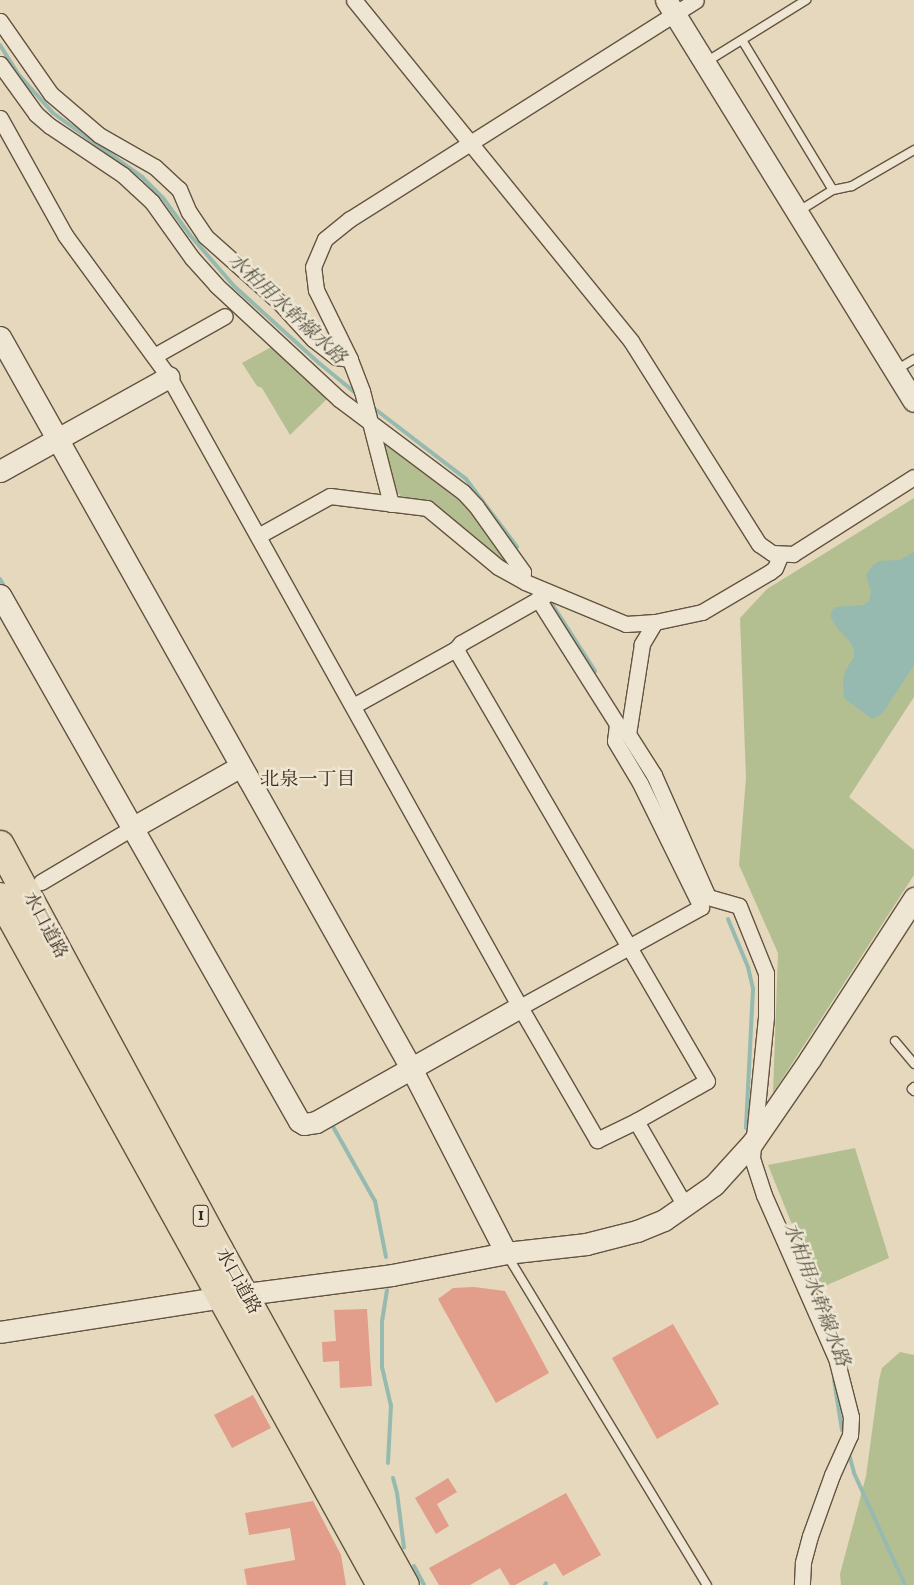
<!DOCTYPE html>
<meta charset="utf-8">
<style>
body{margin:0}
#map{position:relative;width:914px;height:1585px;overflow:hidden;background:#e5d8bc;font-family:Vollkorn,"Noto Serif JP",serif}
div>[style]{position:absolute}
[style*='--x']{left:calc(var(--x)*1px);top:calc(var(--y)*1px);width:calc(var(--w)*1px);rotate:calc(var(--a)*1deg)}
.green>*{inset:0;background:#b4bf91}
.water>*{inset:0;background:#96baaf}
.stream>*{height:4px;margin:-2px;padding:0 2px;transform-origin:2px;border-radius:2px;background:#96baaf}
.building>*{inset:0;background:#e29e8a}
.roads{filter:drop-shadow(1px 0 #645340) drop-shadow(-1px 0 #645340) drop-shadow(0 1px #645340) drop-shadow(0 -1px #645340)}
.lane>*{height:8px;margin:-4px;padding:0 4px;transform-origin:4px;border-radius:4px;background:#eee6d3}
.street>*{height:15px;margin:-7.5px;padding:0 7.5px;transform-origin:7.5px;border-radius:7.5px;background:#eee6d3}
.secondary>*{height:21px;margin:-10.5px;padding:0 10.5px;transform-origin:10.5px;border-radius:10.5px;background:#eee6d3}
.highway>*{height:28px;margin:-14px;padding:0 14px;transform-origin:14px;border-radius:14px;background:#e5d8bc}
span{translate:-50% -50%;white-space:nowrap;text-align:center;line-height:1.15;-webkit-text-stroke:5px #eee6d3;paint-order:stroke}
.shield-label span{padding:1px 4px;background:#eee6d3;border:1px solid;border-radius:4px;-webkit-text-stroke-width:0}
.shield-label{font-size:16px;color:#392717;font-weight:700}
.street-label{font-size:18px;color:#392717}
.water-label{font-size:19px;color:#504c3d;font-style:italic}
.neighbourhood-label{font-size:19px;color:#392717}
</style>
<div id="map">
<div class="green">
<div style="clip-path:polygon(273px 346px,330px 396px,290px 435px,262px 388px,257px 386px,242px 363px)"></div>
<div style="clip-path:polygon(382px 435px,466px 501px,517px 570px,487px 550px,429px 501px,405px 500px,395px 490px)"></div>
<div style="clip-path:polygon(914px 498px,914px 697px,849px 797px,914px 850px,914px 875px,773px 1093px,778px 953px,739px 865px,746px 778px,740px 618px,767px 589px)"></div>
<div style="clip-path:polygon(855px 1148px,889px 1258px,818px 1289px,768px 1165px)"></div>
<div style="clip-path:polygon(900px 1352px,914px 1355px,914px 1585px,841px 1585px,840px 1574px,866px 1476px,879px 1380px,882px 1368px)"></div>
</div>
<div class="water">
<div style="clip-path:polygon(914px 552px,914px 665px,883px 713px,872px 719px,844px 698px,843px 683px,845px 671px,854px 657px,854px 651px,850px 642px,837px 628px,831px 618px,831px 611px,835px 607px,863px 605px,869px 601px,871px 592px,866px 575px,872px 566px,879px 561px,900px 560px)"></div>
</div>
<div class="stream">
<div style="--x:0;--y:45;--w:34;--a:58"></div>
<div style="--x:18;--y:74;--w:52;--a:48.1"></div>
<div style="--x:53;--y:113;--w:110;--a:35.7"></div>
<div style="--x:142;--y:177;--w:30;--a:45"></div>
<div style="--x:163;--y:198;--w:46;--a:53.9"></div>
<div style="--x:190;--y:235;--w:67;--a:49.2"></div>
<div style="--x:234;--y:286;--w:115;--a:42.2"></div>
<div style="--x:319;--y:363;--w:50;--a:39.4"></div>
<div style="--x:371;--y:406;--w:120;--a:37.5"></div>
<div style="--x:466;--y:479;--w:85;--a:53.1"></div>
<div style="--x:0;--y:579;--w:10;--a:61"></div>
<div style="--x:552;--y:604;--w:80;--a:57.3"></div>
<div style="--x:728;--y:919;--w:52;--a:67.4"></div>
<div style="--x:748;--y:967;--w:23;--a:77"></div>
<div style="--x:753;--y:989;--w:139;--a:92.9"></div>
<div style="--x:331;--y:1123;--w:90;--a:60.6"></div>
<div style="--x:375;--y:1201;--w:57;--a:78.9"></div>
<div style="--x:387;--y:1290;--w:31;--a:99"></div>
<div style="--x:382;--y:1321;--w:46;--a:90"></div>
<div style="--x:382;--y:1367;--w:39;--a:77"></div>
<div style="--x:391;--y:1405;--w:58;--a:93"></div>
<div style="--x:834;--y:1380;--w:51;--a:80.9"></div>
<div style="--x:849;--y:1454;--w:20;--a:75"></div>
<div style="--x:854;--y:1473;--w:123;--a:65.5"></div>
<div style="--x:393;--y:1478;--w:16;--a:75"></div>
<div style="--x:397;--y:1493;--w:55;--a:82.7"></div>
<div style="--x:414;--y:1566;--w:21;--a:62"></div>
<div style="--x:545;--y:1585;--w:2;--a:-63"></div>
</div>
<div class="building">
<div style="clip-path:polygon(474px 1287px,505px 1291px,549px 1373px,496px 1403px,438px 1299px,453px 1288px)"></div>
<div style="clip-path:polygon(367px 1309px,372px 1386px,340px 1388px,339px 1361px,323px 1362px,322px 1342px,336px 1341px,334px 1310px)"></div>
<div style="clip-path:polygon(673px 1324px,719px 1404px,657px 1439px,612px 1358px)"></div>
<div style="clip-path:polygon(253px 1395px,271px 1428px,232px 1448px,214px 1415px)"></div>
<div style="clip-path:polygon(448px 1478px,457px 1492px,437px 1504px,449px 1526px,436px 1534px,415px 1498px)"></div>
<div style="clip-path:polygon(566px 1493px,601px 1555px,563px 1576px,555px 1563px,515px 1585px,510px 1585px,500px 1568px,470px 1585px,439px 1585px,429px 1568px)"></div>
<div style="clip-path:polygon(313px 1501px,341px 1555px,346px 1585px,247px 1585px,244px 1569px,295px 1560px,290px 1528px,249px 1535px,245px 1513px)"></div>
</div>
<div class="roads">
<div class="lane">
<div style="--x:742;--y:40;--w:175;--a:58.8"></div>
<div style="--x:706;--y:62;--w:118;--a:-31.8"></div>
<div style="--x:799;--y:211;--w:40;--a:-32"></div>
<div style="--x:833;--y:190;--w:19;--a:-12"></div>
<div style="--x:852;--y:186;--w:72;--a:-30.1"></div>
<div style="--x:896;--y:370;--w:21;--a:-31"></div>
<div style="--x:895;--y:1041;--w:30;--a:50"></div>
<div style="--x:914;--y:1087;--w:3;--a:135"></div>
<div style="--x:912;--y:1089;--w:3;--a:45"></div>
<div style="--x:507;--y:1255;--w:386;--a:58.8"></div>
</div>
<div class="street">
<div style="--x:354;--y:0;--w:439;--a:50.9"></div>
<div style="--x:631;--y:341;--w:240;--a:57.8"></div>
<div style="--x:759;--y:544;--w:16;--a:35"></div>
<div style="--x:772;--y:553;--w:21;--a:3"></div>
<div style="--x:793;--y:554;--w:143;--a:-32.5"></div>
<div style="--x:0;--y:21;--w:89;--a:55.1"></div>
<div style="--x:51;--y:94;--w:63;--a:40.5"></div>
<div style="--x:99;--y:135;--w:64;--a:29.7"></div>
<div style="--x:155;--y:167;--w:33;--a:43"></div>
<div style="--x:179;--y:189;--w:25;--a:67"></div>
<div style="--x:189;--y:212;--w:29;--a:56"></div>
<div style="--x:205;--y:236;--w:99;--a:41.7"></div>
<div style="--x:279;--y:302;--w:50;--a:47.4"></div>
<div style="--x:313;--y:339;--w:29;--a:38"></div>
<div style="--x:336;--y:357;--w:14;--a:8"></div>
<div style="--x:0;--y:64;--w:62;--a:54.2"></div>
<div style="--x:36;--y:114;--w:18;--a:41"></div>
<div style="--x:50;--y:126;--w:88;--a:33.9"></div>
<div style="--x:123;--y:175;--w:18;--a:43"></div>
<div style="--x:136;--y:187;--w:22;--a:43"></div>
<div style="--x:152;--y:202;--w:69;--a:54.5"></div>
<div style="--x:192;--y:258;--w:36;--a:48"></div>
<div style="--x:216;--y:285;--w:168;--a:42.8"></div>
<div style="--x:339;--y:399;--w:155;--a:36.9"></div>
<div style="--x:463;--y:492;--w:19;--a:47"></div>
<div style="--x:476;--y:506;--w:81;--a:54.5"></div>
<div style="--x:523;--y:572;--w:8;--a:97"></div>
<div style="--x:0;--y:118;--w:134;--a:60.9"></div>
<div style="--x:65;--y:235;--w:176;--a:53.8"></div>
<div style="--x:169;--y:377;--w:721;--a:60.88"></div>
<div style="--x:520;--y:1007;--w:154;--a:59.9"></div>
<div style="--x:597;--y:1140;--w:43;--a:-26"></div>
<div style="--x:636;--y:1121;--w:81;--a:-29.4"></div>
<div style="--x:707;--y:1081;--w:500;--a:-120.2"></div>
<div style="--x:154;--y:356;--w:81;--a:-29.4"></div>
<div style="--x:391;--y:504;--w:117;--a:-104.4"></div>
<div style="--x:362;--y:391;--w:34;--a:-111"></div>
<div style="--x:350;--y:359;--w:77;--a:-116.2"></div>
<div style="--x:316;--y:290;--w:23;--a:-97"></div>
<div style="--x:313;--y:267;--w:30;--a:-67"></div>
<div style="--x:325;--y:239;--w:32;--a:-39"></div>
<div style="--x:350;--y:219;--w:409;--a:-32.3"></div>
<div style="--x:258;--y:536;--w:82;--a:-29.1"></div>
<div style="--x:330;--y:496;--w:98;--a:7.1"></div>
<div style="--x:427;--y:508;--w:92;--a:39.7"></div>
<div style="--x:498;--y:567;--w:31;--a:29"></div>
<div style="--x:525;--y:582;--w:109;--a:22.6"></div>
<div style="--x:626;--y:624;--w:29;--a:-4"></div>
<div style="--x:655;--y:622;--w:48;--a:-12"></div>
<div style="--x:702;--y:612;--w:79;--a:-30.5"></div>
<div style="--x:770;--y:572;--w:6;--a:-39"></div>
<div style="--x:775;--y:568;--w:15;--a:-67"></div>
<div style="--x:655;--y:622;--w:26;--a:121"></div>
<div style="--x:642;--y:644;--w:91;--a:98.8"></div>
<div style="--x:628;--y:734;--w:49;--a:57.6"></div>
<div style="--x:654;--y:775;--w:133;--a:66.1"></div>
<div style="--x:708;--y:897;--w:32;--a:16"></div>
<div style="--x:739;--y:906;--w:72;--a:68.1"></div>
<div style="--x:766;--y:973;--w:44;--a:90"></div>
<div style="--x:766;--y:1017;--w:142;--a:95.7"></div>
<div style="--x:752;--y:1158;--w:39;--a:72"></div>
<div style="--x:764;--y:1195;--w:178;--a:66.2"></div>
<div style="--x:836;--y:1358;--w:61;--a:75.7"></div>
<div style="--x:851;--y:1417;--w:18;--a:93"></div>
<div style="--x:850;--y:1435;--w:44;--a:114.2"></div>
<div style="--x:832;--y:1475;--w:65;--a:109.8"></div>
<div style="--x:810;--y:1536;--w:28;--a:105"></div>
<div style="--x:803;--y:1563;--w:22;--a:93"></div>
<div style="--x:353;--y:706;--w:118;--a:-29"></div>
<div style="--x:456;--y:649;--w:8;--a:-50"></div>
<div style="--x:461;--y:643;--w:98;--a:-29.5"></div>
<div style="--x:41;--y:882;--w:106;--a:-30.7"></div>
<div style="--x:520;--y:1007;--w:207;--a:-28.9"></div>
<div style="--x:701;--y:907;--w:138;--a:-116.2"></div>
<div style="--x:640;--y:783;--w:49;--a:-120.8"></div>
<div style="--x:615;--y:741;--w:17;--a:-83"></div>
<div style="--x:617;--y:724;--w:148;--a:-122.3"></div>
<div style="--x:636;--y:1121;--w:98;--a:60"></div>
</div>
<div class="secondary">
<div style="--x:666;--y:0;--w:471;--a:58.3"></div>
<div style="--x:0;--y:337;--w:839;--a:60.65"></div>
<div style="--x:411;--y:1068;--w:208;--a:62.8"></div>
<div style="--x:0;--y:471;--w:193;--a:-29.1"></div>
<div style="--x:0;--y:595;--w:605;--a:60.38"></div>
<div style="--x:299;--y:1121;--w:6;--a:31"></div>
<div style="--x:304;--y:1124;--w:12;--a:-9"></div>
<div style="--x:316;--y:1122;--w:234;--a:-29.4"></div>
<div style="--x:132;--y:828;--w:125;--a:-29.6"></div>
<div style="--x:0;--y:1332;--w:226;--a:-8.9"></div>
<div style="--x:223;--y:1297;--w:170;--a:-7.4"></div>
<div style="--x:392;--y:1275;--w:116;--a:-10.9"></div>
<div style="--x:506;--y:1253;--w:81;--a:-6.4"></div>
<div style="--x:586;--y:1244;--w:53;--a:-14.3"></div>
<div style="--x:637;--y:1231;--w:29;--a:-22"></div>
<div style="--x:664;--y:1220;--w:61;--a:-35"></div>
<div style="--x:714;--y:1185;--w:58;--a:-47.8"></div>
<div style="--x:753;--y:1142;--w:101;--a:-55.5"></div>
<div style="--x:810;--y:1059;--w:192;--a:-57.1"></div>
</div>
<div class="highway">
<div style="--x:0;--y:845;--w:460;--a:61.6"></div>
<div style="--x:219;--y:1250;--w:383;--a:61"></div>
<div style="--x:0;--y:897;--w:786;--a:61.02"></div>
</div>
</div>
<div class="shield-label">
<span style="left:201px;top:1216px">1</span>
</div>
<div class="street-label">
<span style="left:44px;top:926px;rotate:62deg">水口道路</span>
<span style="left:237px;top:1282px;rotate:61deg">水口道路</span>
</div>
<div class="water-label">
<span style="left:286px;top:310px;rotate:43deg">水柏用水幹線水路</span>
<span style="left:815px;top:1295px;rotate:69deg">水柏用水幹線水路</span>
</div>
<div class="neighbourhood-label">
<span style="left:308px;top:781px">北泉一丁目</span>
</div>
</div>
